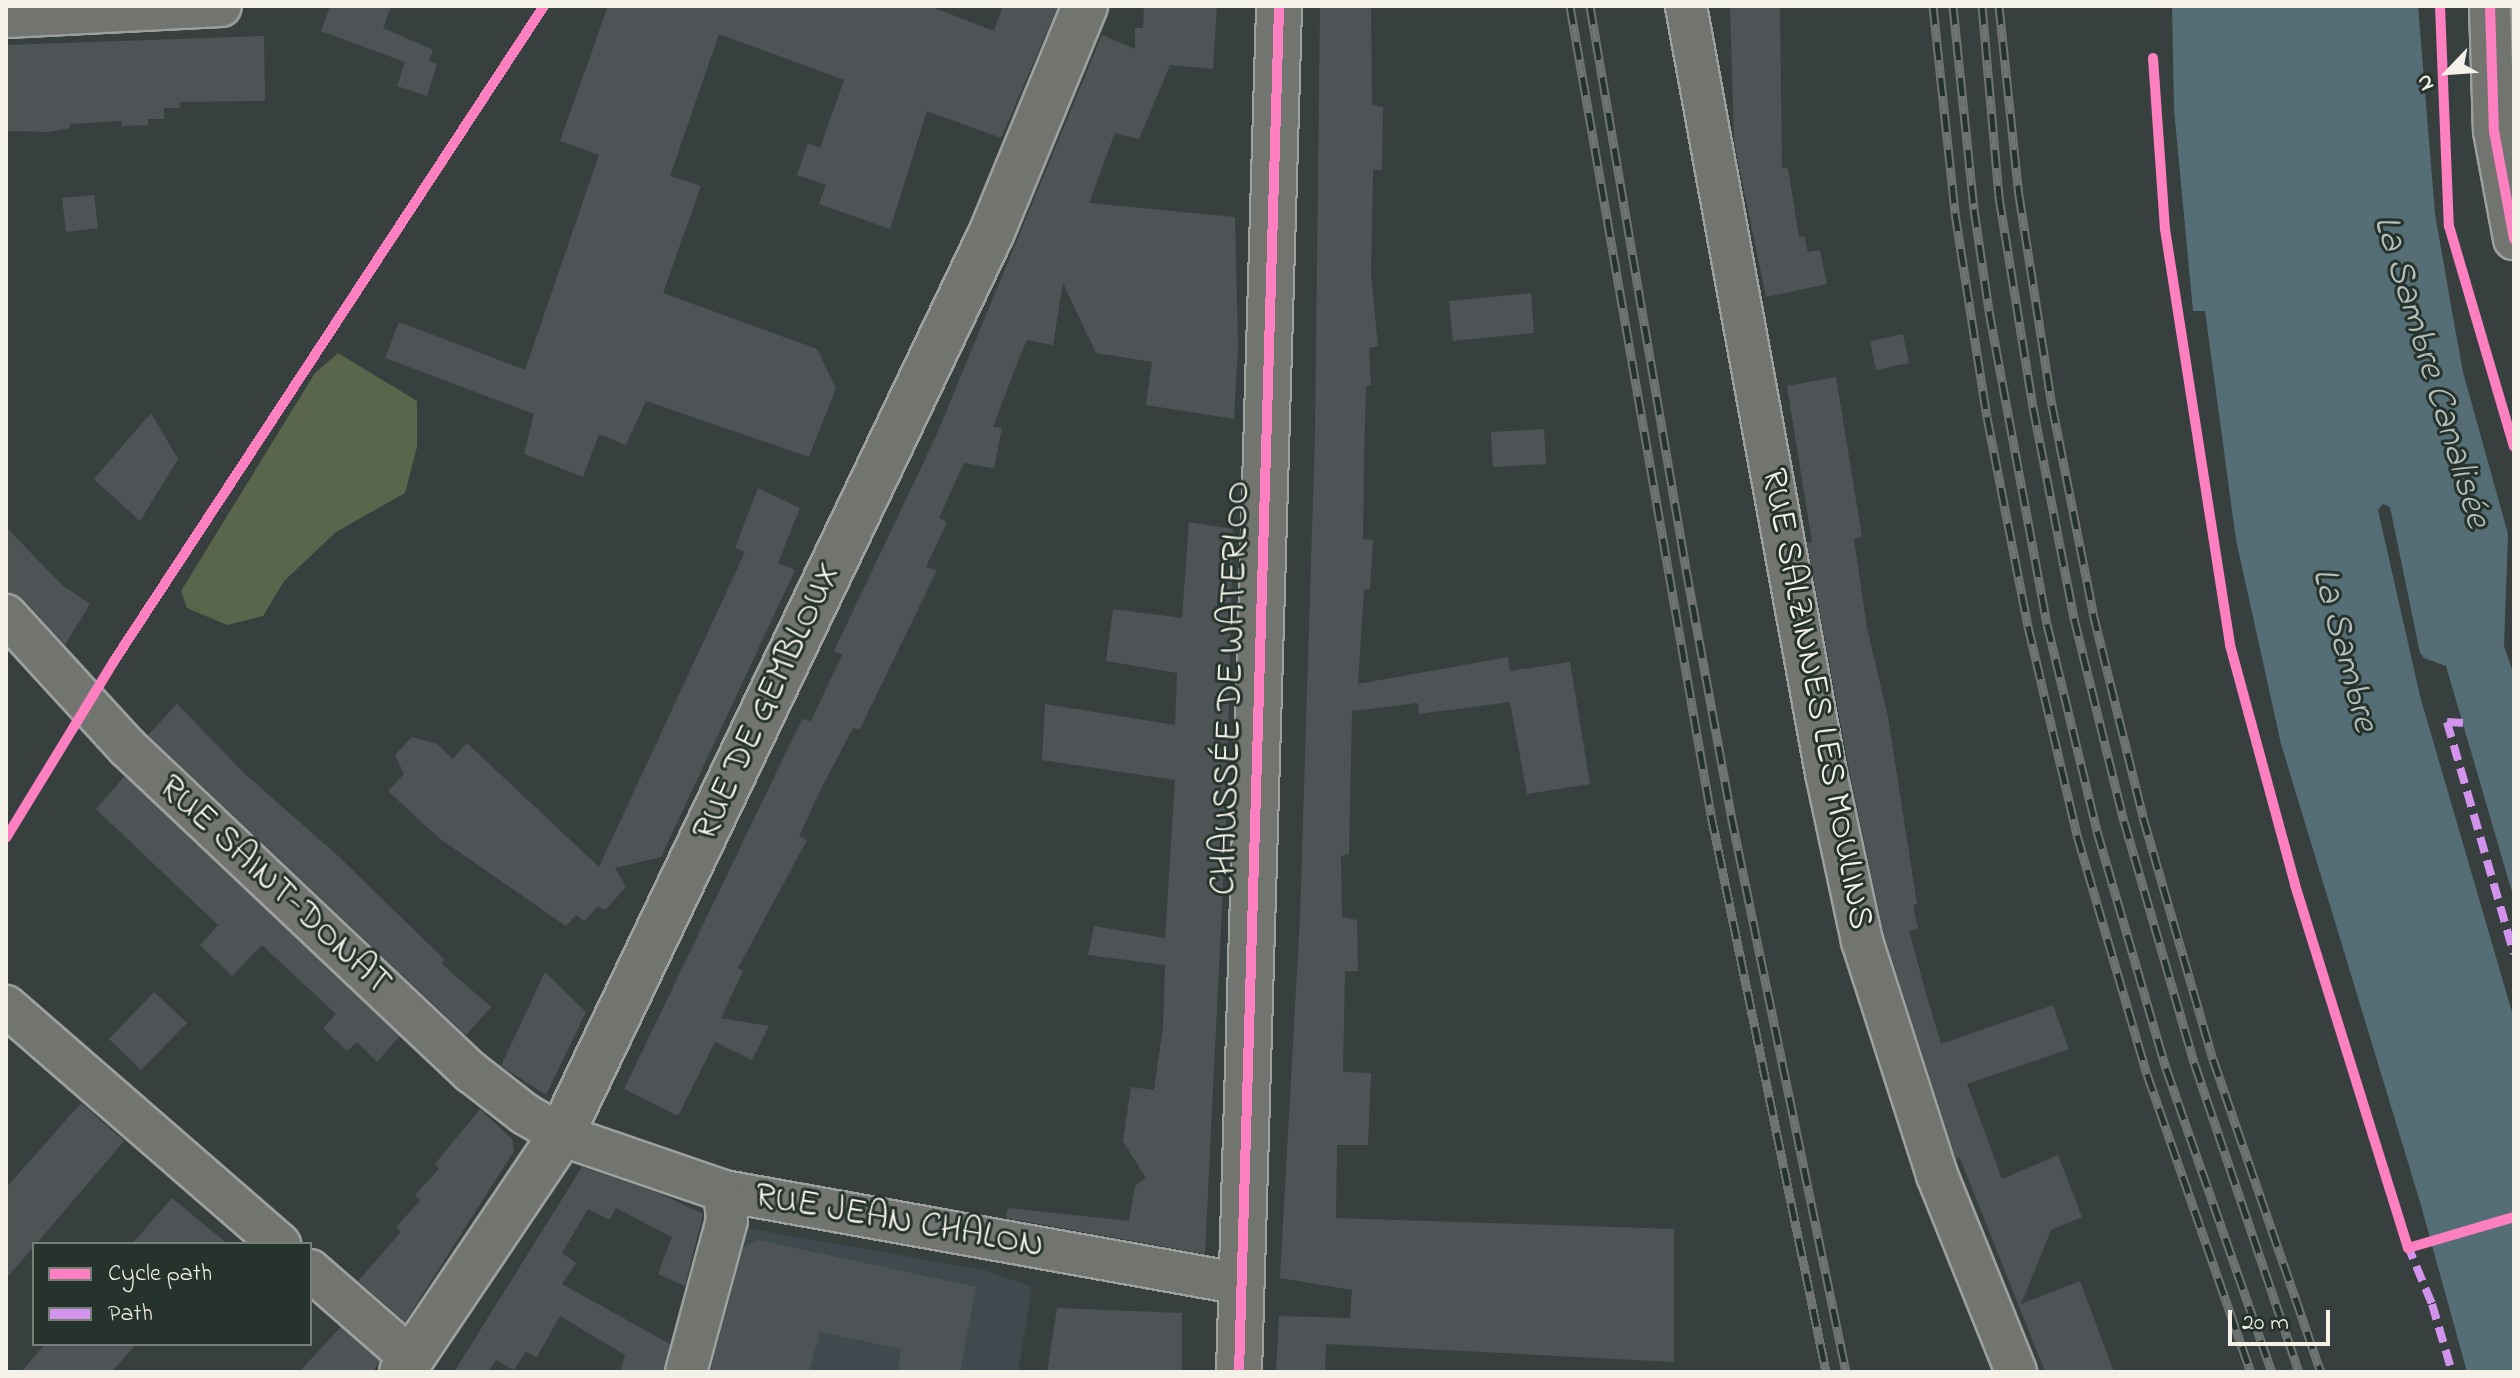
<!DOCTYPE html>
<meta charset="utf-8">
<style>
body{margin:0}
#map{position:relative;width:2520px;height:1378px;overflow:hidden;background:#383f3f;font-family:"Indie Flower",sans-serif}
div>[style]{position:absolute}
[style*='--x']{left:calc(var(--x)*1px);top:calc(var(--y)*1px);width:calc(var(--w)*1px);rotate:calc(var(--a)*1deg)}
.built>*{inset:0;background:#3e4a4e}
.green>*{inset:0;background:#5a664b}
.water>*{inset:0;background:#556e76}
.building>*{inset:0;background:#4e5456}
.roads{filter:drop-shadow(2px 0 #9da09e) drop-shadow(-2px 0 #9da09e) drop-shadow(0 2px #9da09e) drop-shadow(0 -2px #9da09e)}
.minor>*{height:40px;margin:-20px;padding:0 20px;transform-origin:20px;border-radius:20px;background:#727470}
.major>*{height:44px;margin:-22px;padding:0 22px;transform-origin:22px;border-radius:22px;background:#727470}
.rail>*{height:9px;margin-top:-4.5px;transform-origin:0;background:repeating-linear-gradient(90deg,#26332d 0 18px,#707471 0 36px);box-sizing:border-box;border-block:2px solid #707471}
.quiet>*{height:8px;margin-top:-4px;transform-origin:0;background:repeating-linear-gradient(90deg,#d193ec 0 16px,transparent 0 24px)}
.cycleway>*{height:10px;margin:-5px;padding:0 5px;transform-origin:5px;border-radius:5px;background:#ff80c0}
span{translate:-50% -50%;white-space:nowrap;text-align:center;line-height:1.15;-webkit-text-stroke:6px #26332d;paint-order:stroke}
.street-label{font-size:36px;color:#f4f1e8}
.water-label{font-size:38px;color:#b6bfbc;font-style:italic}
.frame{position:absolute;inset:0;border:8px solid #f4f1e8;pointer-events:none}
.legend{position:absolute;left:32px;top:1242px;width:280px;height:104px;box-sizing:border-box;background:#26332d;border:2px solid #787f78;margin:0;padding:10px 14px;list-style:none;font-size:24px;color:#f4f1e8}
.legend li{display:flex;align-items:center;gap:16px;height:40px}
.legend b{width:40px;border:2px solid #787f78}
.north{position:absolute;left:2408px;top:32px;width:80px;height:80px;-webkit-text-stroke:6px #26332d;paint-order:stroke;rotate:245deg;font-size:22px;font-weight:700;line-height:32px;text-align:center;color:#f4f1e8}
.north::after{content:'';display:block;margin:auto;width:28px;height:36px;background:#f4f1e8;clip-path:polygon(50% 0,100% 100%,50% 72%,0 100%)}
.scale{position:absolute;left:2228px;top:1310px;width:102px;height:36px;box-sizing:border-box;border:4px solid #f4f1e8;border-top:0;padding-left:10px;font-size:24px;line-height:28px;white-space:nowrap;color:#f4f1e8;-webkit-text-stroke:6px #26332d;paint-order:stroke}
</style>
<div id="map">
<div class="built">
<div style="clip-path:polygon(741px 1227px,984px 1270px,1032px 1287px,1018px 1372px,700px 1372px)"></div>
</div>
<div class="green">
<div style="clip-path:polygon(338px 353px,417px 401px,417px 447px,405px 493px,336px 532px,284px 581px,263px 616px,227px 625px,187px 608px,181px 591px,315px 373px)"></div>
</div>
<div class="water">
<div style="clip-path:polygon(2172px 6px,2418px 6px,2435px 214px,2453px 317px,2463px 372px,2508px 534px,2504px 646px,2514px 675px,2514px 899px,2446px 666px,2424px 658px,2420px 653px,2390px 507px,2383px 504px,2378px 510px,2420px 696px,2514px 1019px,2514px 1372px,2467px 1372px,2420px 1202px,2281px 744px,2236px 540px,2205px 311px,2193px 311px,2174px 109px)"></div>
</div>
<div class="building">
<div style="clip-path:polygon(330px 6px,391px 6px,383px 28px,433px 50px,429px 61px,437px 64px,427px 96px,397px 86px,405px 62px,321px 31px)"></div>
<div style="clip-path:polygon(608px 6px,929px 6px,994px 31px,1003px 6px,1058px 6px,1001px 138px,927px 111px,890px 229px,819px 204px,826px 185px,797px 175px,808px 143px,820px 148px,844px 80px,719px 34px,670px 176px,701px 186px,663px 293px,817px 349px,836px 388px,809px 457px,646px 401px,626px 445px,599px 434px,583px 477px,524px 454px,534px 414px,385px 358px,399px 322px,525px 370px,599px 155px,560px 141px)"></div>
<div style="clip-path:polygon(1144px 6px,1217px 6px,1213px 69px,1170px 65px,1139px 139px,1115px 133px,1089px 203px,1235px 217px,1238px 346px,1234px 419px,1146px 405px,1152px 362px,1096px 353px,1063px 283px,1053px 345px,1027px 340px,1017px 363px,993px 427px,1002px 428px,994px 468px,964px 463px,939px 518px,947px 522px,926px 567px,937px 570px,860px 729px,853px 728px,823px 785px,799px 836px,807px 840px,738px 968px,743px 971px,721px 1018px,769px 1026px,752px 1060px,715px 1042px,678px 1116px,624px 1089px,802px 719px,811px 721px,842px 655px,834px 651px,936px 436px,1102px 35px,1135px 49px,1135px 28px,1143px 28px)"></div>
<div style="clip-path:polygon(1320px 6px,1371px 6px,1372px 105px,1383px 107px,1382px 170px,1373px 170px,1371px 275px,1378px 346px,1369px 348px,1371px 385px,1366px 386px,1364px 462px,1363px 539px,1373px 540px,1370px 589px,1364px 590px,1358px 684px,1508px 657px,1510px 671px,1570px 662px,1590px 784px,1527px 794px,1510px 702px,1419px 714px,1418px 703px,1352px 711px,1349px 854px,1341px 856px,1342px 917px,1357px 920px,1358px 971px,1345px 971px,1343px 1072px,1371px 1073px,1368px 1145px,1337px 1145px,1336px 1218px,1674px 1229px,1674px 1362px,1326px 1344px,1325px 1372px,1276px 1372px,1279px 1316px,1350px 1318px,1352px 1290px,1280px 1278px,1300px 918px,1315px 433px)"></div>
<div style="clip-path:polygon(1730px 6px,1780px 6px,1782px 168px,1788px 168px,1799px 237px,1804px 236px,1808px 252px,1820px 250px,1827px 284px,1766px 297px,1734px 142px)"></div>
<div style="clip-path:polygon(264px 36px,265px 101px,179px 102px,180px 108px,164px 108px,164px 119px,148px 119px,148px 125px,122px 126px,122px 121px,70px 124px,70px 128px,49px 132px,6px 131px,6px 45px)"></div>
<div style="clip-path:polygon(94px 195px,98px 228px,66px 232px,62px 198px)"></div>
<div style="clip-path:polygon(1531px 293px,1534px 333px,1453px 341px,1449px 301px)"></div>
<div style="clip-path:polygon(1903px 334px,1909px 363px,1876px 370px,1870px 341px)"></div>
<div style="clip-path:polygon(1836px 377px,1862px 537px,1854px 539px,1867px 628px,1888px 717px,1917px 904px,1913px 905px,1918px 929px,1909px 931px,1926px 993px,1941px 1044px,2053px 1005px,2069px 1049px,1967px 1084px,2002px 1179px,2058px 1155px,2082px 1217px,2051px 1230px,2021px 1304px,2080px 1281px,2114px 1372px,2045px 1372px,1960px 1158px,1956px 1159px,1884px 935px,1849px 769px,1807px 543px,1812px 542px,1787px 386px)"></div>
<div style="clip-path:polygon(151px 413px,178px 459px,140px 521px,94px 479px)"></div>
<div style="clip-path:polygon(1544px 429px,1546px 464px,1493px 467px,1491px 432px)"></div>
<div style="clip-path:polygon(758px 488px,800px 508px,778px 563px,795px 570px,661px 857px,615px 868px,626px 887px,605px 910px,598px 906px,584px 921px,576px 915px,566px 926px,439px 838px,388px 791px,404px 774px,395px 755px,412px 737px,437px 744px,453px 759px,467px 743px,599px 867px,745px 552px,735px 548px)"></div>
<div style="clip-path:polygon(1189px 522px,1233px 529px,1226px 824px,1205px 1254px,1006px 1218px,1008px 1208px,1129px 1221px,1135px 1186px,1146px 1178px,1123px 1141px,1131px 1087px,1154px 1090px,1163px 1027px,1165px 965px,1088px 955px,1094px 926px,1165px 938px,1175px 780px,1042px 760px,1045px 704px,1175px 725px,1177px 673px,1106px 661px,1113px 609px,1182px 618px)"></div>
<div style="clip-path:polygon(6px 527px,61px 584px,90px 604px,65px 645px,23px 599px,6px 592px)"></div>
<div style="clip-path:polygon(177px 704px,246px 775px,337px 855px,445px 960px,441px 963px,491px 1007px,466px 1035px,148px 735px)"></div>
<div style="clip-path:polygon(125px 776px,400px 1036px,377px 1062px,357px 1042px,347px 1051px,323px 1028px,336px 1014px,262px 945px,232px 976px,200px 945px,218px 925px,96px 809px)"></div>
<div style="clip-path:polygon(545px 972px,586px 1012px,546px 1095px,501px 1066px)"></div>
<div style="clip-path:polygon(154px 992px,187px 1023px,141px 1070px,109px 1039px)"></div>
<div style="clip-path:polygon(81px 1103px,124px 1141px,6px 1279px,6px 1188px)"></div>
<div style="clip-path:polygon(480px 1109px,512px 1139px,514px 1151px,405px 1322px,358px 1281px,401px 1232px,396px 1227px,420px 1201px,415px 1195px,439px 1169px,435px 1164px)"></div>
<div style="clip-path:polygon(582px 1167px,659px 1193px,703px 1214px,685px 1286px,658px 1274px,672px 1237px,616px 1208px,610px 1220px,588px 1209px,562px 1253px,576px 1263px,562px 1284px,670px 1344px,664px 1372px,620px 1372px,625px 1355px,560px 1316px,537px 1357px,526px 1352px,514px 1370px,496px 1360px,488px 1372px,454px 1372px)"></div>
<div style="clip-path:polygon(172px 1198px,228px 1244px,132px 1244px)"></div>
<div style="clip-path:polygon(758px 1240px,976px 1287px,960px 1372px,898px 1372px,901px 1349px,820px 1332px,809px 1372px,710px 1372px,743px 1248px)"></div>
<div style="clip-path:polygon(1057px 1308px,1182px 1313px,1182px 1372px,1047px 1372px)"></div>
<div style="clip-path:polygon(341px 1327px,380px 1361px,373px 1372px,299px 1372px)"></div>
<div style="clip-path:polygon(45px 1344px,136px 1344px,112px 1372px,21px 1372px)"></div>
</div>
<div class="roads">
<div class="minor">
<div style="--x:1686;--y:6;--w:780;--a:79.66"></div>
<div style="--x:1826;--y:773;--w:172;--a:77.9"></div>
<div style="--x:1862;--y:941;--w:246;--a:72.2"></div>
<div style="--x:1937;--y:1175;--w:212;--a:68.1"></div>
<div style="--x:2490;--y:6;--w:125;--a:88.2"></div>
<div style="--x:2494;--y:131;--w:110;--a:79.5"></div>
<div style="--x:6;--y:17;--w:215;--a:-2.9"></div>
<div style="--x:6;--y:615;--w:180;--a:47.5"></div>
<div style="--x:128;--y:748;--w:472;--a:43.4"></div>
<div style="--x:471;--y:1072;--w:68;--a:37.9"></div>
<div style="--x:525;--y:1114;--w:42;--a:30.3"></div>
<div style="--x:561;--y:1135;--w:172;--a:19"></div>
<div style="--x:724;--y:1191;--w:526;--a:10.18"></div>
<div style="--x:6;--y:1006;--w:363;--a:41"></div>
<div style="--x:310;--y:1270;--w:134;--a:41.1"></div>
<div style="--x:686;--y:1372;--w:157;--a:-74.9"></div>
<div style="--x:727;--y:1220;--w:29;--a:-96"></div>
</div>
<div class="major">
<div style="--x:402;--y:1372;--w:285;--a:-56.1"></div>
<div style="--x:561;--y:1135;--w:998;--a:-64.49"></div>
<div style="--x:991;--y:234;--w:247;--a:-67.6"></div>
<div style="--x:1239;--y:1372;--w:1367;--a:-88.32"></div>
</div>
</div>
<div class="rail">
<div style="--x:1570;--y:6;--w:821;--a:80.11"></div>
<div style="--x:1711;--y:815;--w:569;--a:78.33"></div>
<div style="--x:1590;--y:6;--w:571;--a:80.32"></div>
<div style="--x:1686;--y:569;--w:250;--a:79.6"></div>
<div style="--x:1731;--y:815;--w:569;--a:78.33"></div>
<div style="--x:1933;--y:6;--w:208;--a:83.9"></div>
<div style="--x:1955;--y:213;--w:206;--a:81.1"></div>
<div style="--x:1987;--y:417;--w:213;--a:78.9"></div>
<div style="--x:2028;--y:626;--w:215;--a:76.8"></div>
<div style="--x:2077;--y:835;--w:249;--a:73.7"></div>
<div style="--x:2147;--y:1074;--w:316;--a:70.8"></div>
<div style="--x:1953;--y:6;--w:204;--a:84.1"></div>
<div style="--x:1974;--y:209;--w:103;--a:81.6"></div>
<div style="--x:1989;--y:311;--w:318;--a:79.5"></div>
<div style="--x:2047;--y:624;--w:213;--a:76.4"></div>
<div style="--x:2097;--y:831;--w:247;--a:73.8"></div>
<div style="--x:2166;--y:1068;--w:322;--a:70.8"></div>
<div style="--x:1982;--y:6;--w:192;--a:84.9"></div>
<div style="--x:1999;--y:197;--w:213;--a:80.8"></div>
<div style="--x:2033;--y:407;--w:215;--a:79"></div>
<div style="--x:2074;--y:618;--w:209;--a:76.2"></div>
<div style="--x:2124;--y:821;--w:254;--a:73.8"></div>
<div style="--x:2195;--y:1065;--w:324;--a:71.3"></div>
<div style="--x:1999;--y:6;--w:190;--a:84"></div>
<div style="--x:2019;--y:195;--w:213;--a:81.1"></div>
<div style="--x:2052;--y:405;--w:212;--a:78.8"></div>
<div style="--x:2093;--y:613;--w:210;--a:76.2"></div>
<div style="--x:2143;--y:817;--w:252;--a:73.9"></div>
<div style="--x:2213;--y:1059;--w:331;--a:71"></div>
</div>
<div class="quiet">
<div style="--x:2463;--y:723;--w:16;--a:-176"></div>
<div style="--x:2447;--y:722;--w:241;--a:73.9"></div>
<div style="--x:2407;--y:1244;--w:65;--a:67.4"></div>
<div style="--x:2432;--y:1304;--w:71;--a:73.6"></div>
</div>
<div class="cycleway">
<div style="--x:2440;--y:6;--w:220;--a:87.7"></div>
<div style="--x:2449;--y:226;--w:230;--a:73.6"></div>
<div style="--x:2490;--y:6;--w:125;--a:88.2"></div>
<div style="--x:2494;--y:131;--w:110;--a:79.5"></div>
<div style="--x:2153;--y:58;--w:171;--a:86"></div>
<div style="--x:2165;--y:229;--w:421;--a:81.1"></div>
<div style="--x:2230;--y:645;--w:249;--a:74.8"></div>
<div style="--x:2295;--y:885;--w:380;--a:72.7"></div>
<div style="--x:2408;--y:1248;--w:110;--a:-16.3"></div>
<div style="--x:6;--y:838;--w:207;--a:-58.6"></div>
<div style="--x:114;--y:661;--w:784;--a:-56.72"></div>
<div style="--x:1239;--y:1372;--w:1367;--a:-88.32"></div>
</div>
<div class="street-label">
<span style="left:1232px;top:688px;rotate:-88deg">CHAUSSÉE DE WATERLOO</span>
<span style="left:1816px;top:699px;rotate:79deg">RUE SALZINNES LES MOULINS</span>
<span style="left:768px;top:702px;rotate:-65deg">RUE DE GEMBLOUX</span>
<span style="left:274px;top:886px;rotate:43deg">RUE SAINT-DONAT</span>
<span style="left:899px;top:1222px;rotate:10deg">RUE JEAN CHALON</span>
</div>
<div class="water-label">
<span style="left:2430px;top:372px;rotate:73deg">La Sambre Canalisée</span>
<span style="left:2343px;top:650px;rotate:75deg">La Sambre</span>
</div>
<div class="frame"></div>
<ul class="legend">
<li><b style="height:10px;background:#ff80c0"></b>Cycle path</li>
<li><b style="height:10px;background:#d193ec"></b>Path</li>
</ul>
<div class="north">N</div>
<div class="scale">20 m</div>
</div>
